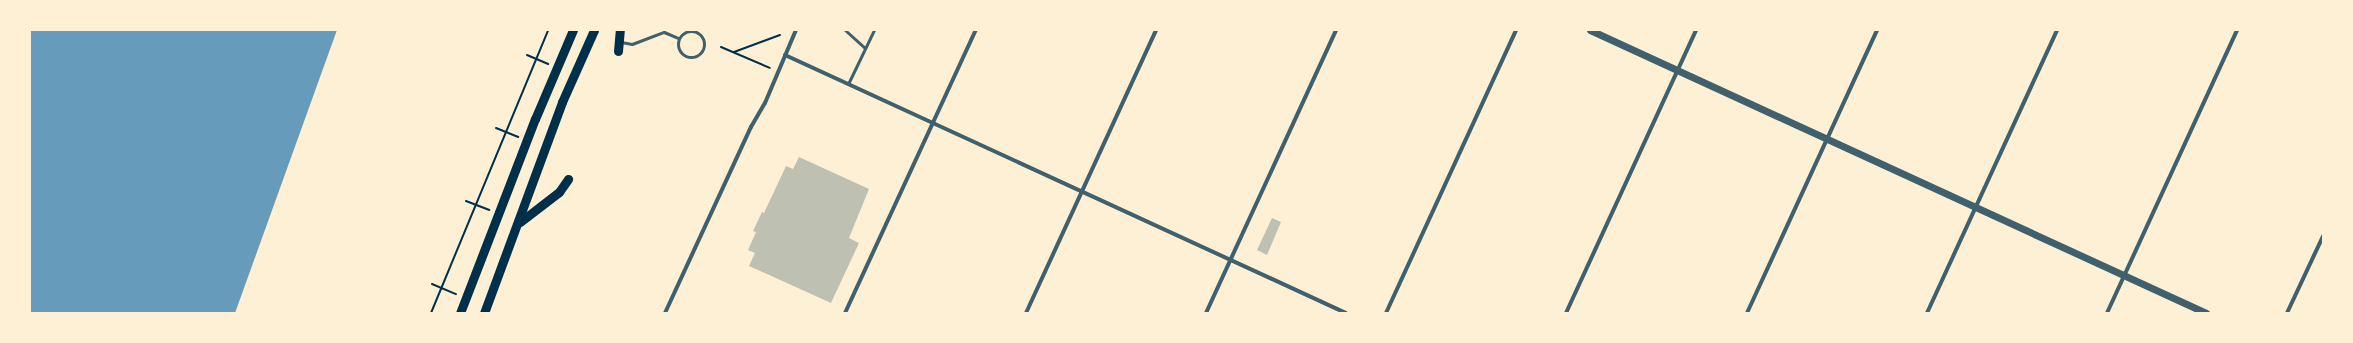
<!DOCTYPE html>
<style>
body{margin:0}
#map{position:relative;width:2353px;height:343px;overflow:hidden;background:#fdf0d5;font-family:"Archivo Narrow",sans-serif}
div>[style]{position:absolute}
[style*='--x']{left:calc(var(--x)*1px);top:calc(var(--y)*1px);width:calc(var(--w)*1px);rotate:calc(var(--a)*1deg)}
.water>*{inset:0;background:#669bbc}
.building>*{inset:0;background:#bec0b2}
.path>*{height:2px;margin:-1px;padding:0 1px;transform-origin:1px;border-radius:1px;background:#003049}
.service>*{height:3px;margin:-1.5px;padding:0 1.5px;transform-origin:1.5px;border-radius:1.5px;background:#3f606c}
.service>.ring{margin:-1.5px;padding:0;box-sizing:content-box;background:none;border:3px solid #3f606c;border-radius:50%}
.minor>*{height:4px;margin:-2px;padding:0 2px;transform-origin:2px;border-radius:2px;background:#3f606c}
.tertiary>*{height:7px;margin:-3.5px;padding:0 3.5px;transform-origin:3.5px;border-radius:3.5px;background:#3f606c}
.primary>*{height:9px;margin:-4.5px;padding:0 4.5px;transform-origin:4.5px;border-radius:4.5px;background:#003049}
span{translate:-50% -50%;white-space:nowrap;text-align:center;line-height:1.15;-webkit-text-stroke:4px #fdf0d5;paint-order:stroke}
.frame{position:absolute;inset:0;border:31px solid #fdf0d5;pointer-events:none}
</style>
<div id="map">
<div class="water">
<div style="clip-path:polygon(30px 30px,337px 30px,235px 313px,30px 313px)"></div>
</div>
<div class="building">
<div style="clip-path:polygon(799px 157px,869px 189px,849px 238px,859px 243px,831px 303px,749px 266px,755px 253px,748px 250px,756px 232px,753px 231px,762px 212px,764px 213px,786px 166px,793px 169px)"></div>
<div style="clip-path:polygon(1272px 218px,1281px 222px,1267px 255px,1257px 250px)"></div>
</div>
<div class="path">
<div style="--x:721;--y:47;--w:53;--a:23.2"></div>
<div style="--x:734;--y:52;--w:49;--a:-20.3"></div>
<div style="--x:527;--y:55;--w:23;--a:23"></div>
<div style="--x:496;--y:128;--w:24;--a:22"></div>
<div style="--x:466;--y:201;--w:25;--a:21"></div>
<div style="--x:432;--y:284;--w:26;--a:23"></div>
<div style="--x:431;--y:313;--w:306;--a:-67.5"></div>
</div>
<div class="service">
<div style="--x:845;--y:30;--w:27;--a:42"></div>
<div class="ring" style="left:678px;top:31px;width:23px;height:23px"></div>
<div style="--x:621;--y:42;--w:11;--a:10"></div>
<div style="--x:632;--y:44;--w:34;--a:-21"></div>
<div style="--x:664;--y:32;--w:15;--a:23"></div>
<div style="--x:848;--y:84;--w:60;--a:-64.3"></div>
</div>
<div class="minor">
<div style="--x:785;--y:55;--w:617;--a:24.7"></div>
<div style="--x:665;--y:313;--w:205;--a:-65.2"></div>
<div style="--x:751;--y:127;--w:28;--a:-60"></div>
<div style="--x:765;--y:103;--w:79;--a:-67"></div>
<div style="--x:845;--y:313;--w:312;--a:-65.2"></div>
<div style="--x:1026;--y:313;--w:311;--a:-65.3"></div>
<div style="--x:1206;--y:313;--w:311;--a:-65.3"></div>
<div style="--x:1386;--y:313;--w:311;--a:-65.3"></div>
<div style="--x:1566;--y:313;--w:311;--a:-65.3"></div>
<div style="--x:1747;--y:313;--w:311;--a:-65.3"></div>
<div style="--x:1927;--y:313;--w:311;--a:-65.3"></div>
<div style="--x:2107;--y:313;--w:311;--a:-65.3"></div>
<div style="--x:2287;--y:313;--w:85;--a:-64.9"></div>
</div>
<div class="tertiary">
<div style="--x:1590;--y:30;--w:678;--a:24.67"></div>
</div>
<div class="primary">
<div style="--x:618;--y:51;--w:21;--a:-85"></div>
<div style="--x:520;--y:222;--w:49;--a:-37.6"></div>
<div style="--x:559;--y:192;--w:16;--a:-55"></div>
<div style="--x:460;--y:313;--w:208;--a:-68.9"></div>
<div style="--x:535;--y:119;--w:97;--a:-66.9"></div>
<div style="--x:484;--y:313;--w:225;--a:-69.7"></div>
<div style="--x:562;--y:102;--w:79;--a:-66"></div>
</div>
<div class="frame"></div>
</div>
